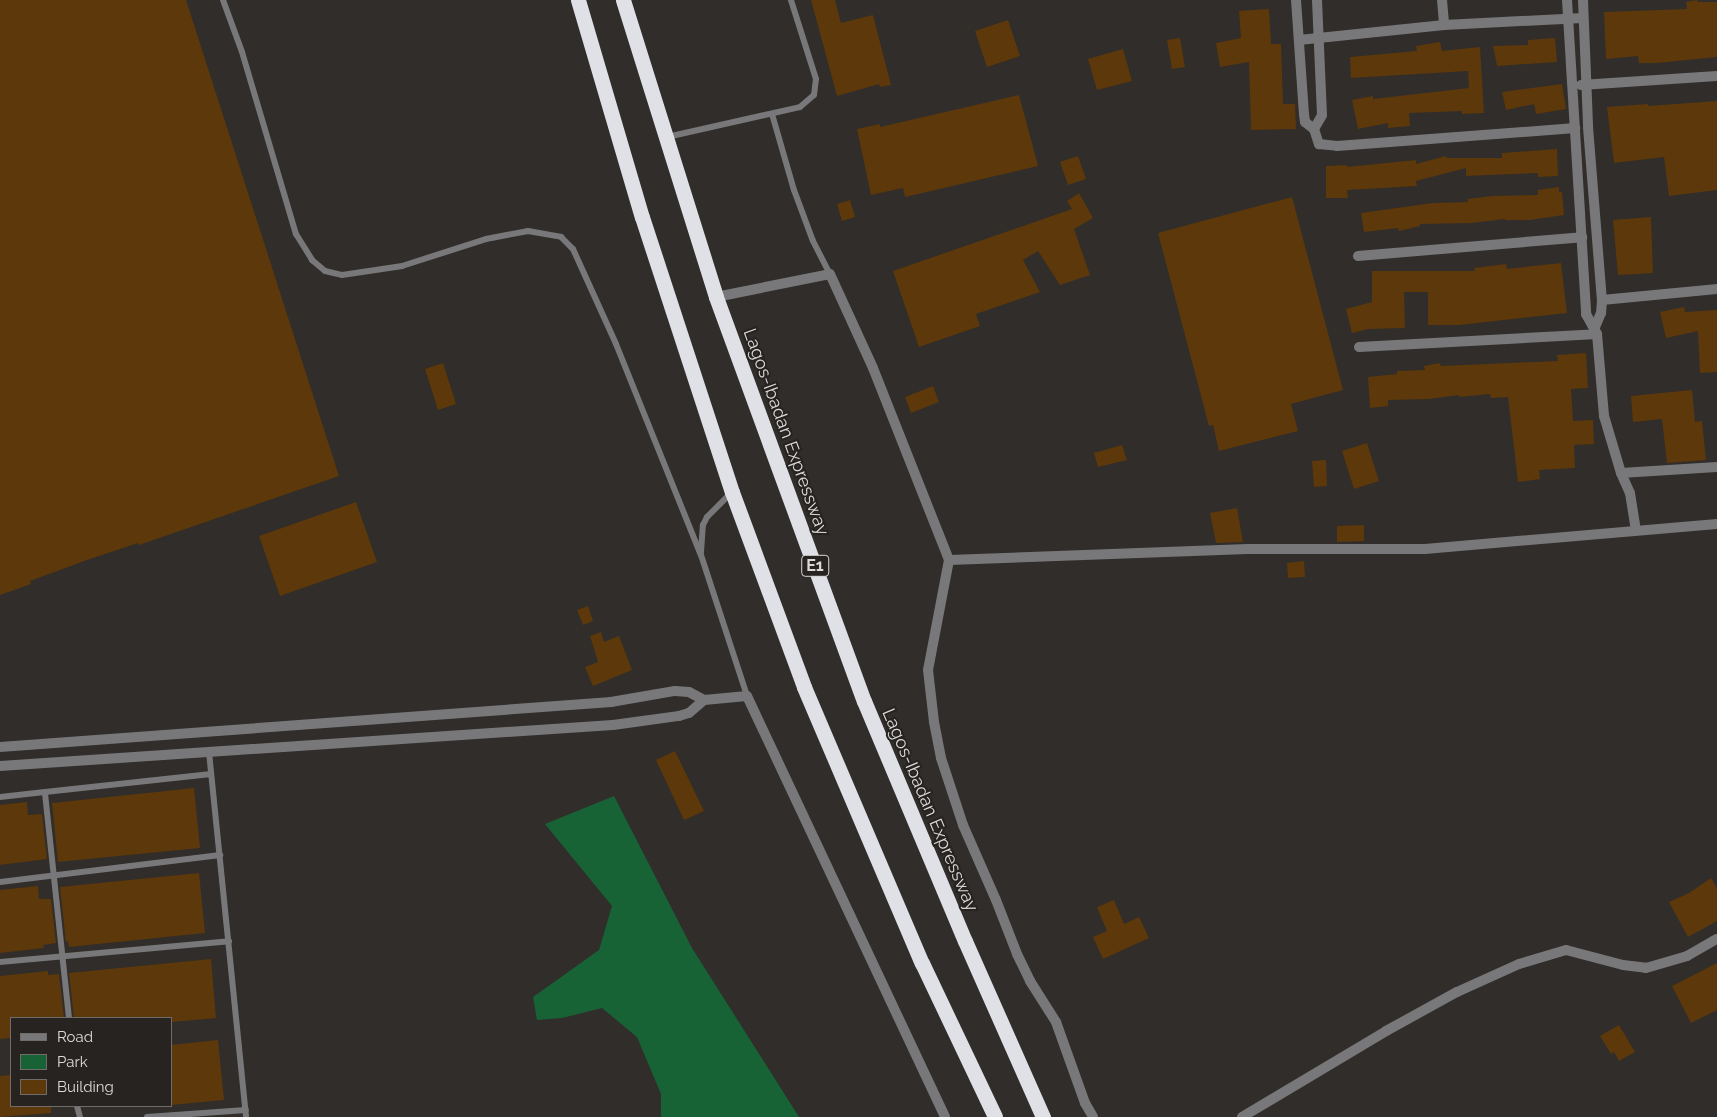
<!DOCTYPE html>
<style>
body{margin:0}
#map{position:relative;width:1717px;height:1117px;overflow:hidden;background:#302d2a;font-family:Raleway,sans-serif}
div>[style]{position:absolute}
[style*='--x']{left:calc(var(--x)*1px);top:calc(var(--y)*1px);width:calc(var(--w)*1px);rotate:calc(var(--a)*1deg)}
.green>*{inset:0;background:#176336}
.building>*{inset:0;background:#5d380a}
.lane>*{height:6px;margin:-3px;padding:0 3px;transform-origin:3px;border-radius:3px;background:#78787a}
.street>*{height:10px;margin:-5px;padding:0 5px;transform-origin:5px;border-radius:5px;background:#78787a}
.highway>*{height:15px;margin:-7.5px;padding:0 7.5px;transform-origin:7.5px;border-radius:7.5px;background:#e0e1e6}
span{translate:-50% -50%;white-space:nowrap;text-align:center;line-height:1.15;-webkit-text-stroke:4px #262321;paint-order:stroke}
.shield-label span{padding:1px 4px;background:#262321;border:1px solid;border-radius:4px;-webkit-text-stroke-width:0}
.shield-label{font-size:16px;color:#dcdad8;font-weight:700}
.street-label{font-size:18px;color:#dcdad8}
.legend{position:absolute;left:10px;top:1017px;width:162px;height:90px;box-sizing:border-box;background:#262321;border:1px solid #6f6c6a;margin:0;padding:6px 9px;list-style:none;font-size:15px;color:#dcdad8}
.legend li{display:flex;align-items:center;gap:10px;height:25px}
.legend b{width:25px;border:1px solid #6f6c6a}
</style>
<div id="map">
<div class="green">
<div style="clip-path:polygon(614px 796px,692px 948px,799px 1117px,661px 1117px,661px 1094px,637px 1037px,602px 1008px,562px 1018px,537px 1020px,533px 997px,599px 950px,612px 906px,545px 824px)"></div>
</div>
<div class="building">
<div style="clip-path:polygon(0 0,186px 0,339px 476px,139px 545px,138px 543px,87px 560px,30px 581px,31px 584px,0 595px)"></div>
<div style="clip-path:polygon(811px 0,835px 0,841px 23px,873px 15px,891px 85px,880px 87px,879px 84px,837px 96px)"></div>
<div style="clip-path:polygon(1697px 0,1698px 2px,1717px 2px,1717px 57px,1657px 63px,1639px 63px,1638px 56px,1606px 59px,1604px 12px,1687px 9px,1686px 2px)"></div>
<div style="clip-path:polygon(1269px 9px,1271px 44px,1281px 44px,1283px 104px,1295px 104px,1296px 129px,1251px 130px,1249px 62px,1220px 67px,1216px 43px,1241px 38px,1239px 11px)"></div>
<div style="clip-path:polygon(1008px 20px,1020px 56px,987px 67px,975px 31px)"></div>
<div style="clip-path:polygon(1180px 38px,1185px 67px,1172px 69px,1167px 40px)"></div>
<div style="clip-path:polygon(1555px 38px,1557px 62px,1497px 66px,1493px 46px,1528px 45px,1528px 40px)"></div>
<div style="clip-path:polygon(1440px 42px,1442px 51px,1480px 47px,1484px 113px,1462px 114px,1462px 111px,1409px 113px,1410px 126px,1388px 128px,1388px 123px,1358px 129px,1352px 100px,1373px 96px,1373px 99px,1469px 88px,1468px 71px,1351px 78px,1350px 57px,1417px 51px,1416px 46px)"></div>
<div style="clip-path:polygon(1123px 49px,1132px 81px,1097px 90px,1088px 59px)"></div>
<div style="clip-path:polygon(1562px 84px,1566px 109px,1536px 114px,1534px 104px,1506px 110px,1502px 92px)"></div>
<div style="clip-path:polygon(1019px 95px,1038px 166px,905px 197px,903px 188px,871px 195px,857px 129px,880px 124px,880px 127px)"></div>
<div style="clip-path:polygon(1717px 101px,1717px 190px,1669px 196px,1664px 157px,1614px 163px,1607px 107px,1648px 104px,1648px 106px)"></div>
<div style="clip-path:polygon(1557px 149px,1558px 176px,1538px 177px,1538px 173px,1466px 176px,1466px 168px,1416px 181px,1417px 186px,1347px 190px,1348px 198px,1326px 198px,1326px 166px,1347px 165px,1347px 167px,1416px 160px,1416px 164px,1446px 156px,1446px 158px,1502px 158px,1502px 153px)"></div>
<div style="clip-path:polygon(1078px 156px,1086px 179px,1068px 185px,1060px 162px)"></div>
<div style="clip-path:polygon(1559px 187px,1559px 192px,1562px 192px,1564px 215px,1530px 220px,1505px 220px,1505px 219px,1471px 223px,1420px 224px,1420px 226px,1399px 231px,1398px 228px,1364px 232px,1361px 213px,1433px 203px,1468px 202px,1468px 199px,1492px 196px,1538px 195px,1538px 190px)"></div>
<div style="clip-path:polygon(1079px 193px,1093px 218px,1074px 229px,1090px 275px,1060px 285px,1038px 251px,1023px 260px,1040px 292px,976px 314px,980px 326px,919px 347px,893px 271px,1072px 209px,1067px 201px)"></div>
<div style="clip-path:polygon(1292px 197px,1343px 390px,1291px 404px,1298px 431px,1219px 451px,1213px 425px,1209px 426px,1158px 233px)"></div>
<div style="clip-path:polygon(850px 200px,855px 217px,842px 221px,837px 204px)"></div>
<div style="clip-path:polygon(1651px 217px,1653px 273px,1618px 275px,1613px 220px)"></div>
<div style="clip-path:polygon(1561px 263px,1567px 313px,1460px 325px,1428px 325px,1428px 292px,1404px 292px,1405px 328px,1368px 329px,1352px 333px,1346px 309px,1372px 302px,1372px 271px,1475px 271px,1474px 268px,1506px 264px,1507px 269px)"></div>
<div style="clip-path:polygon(1684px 307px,1685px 312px,1717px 310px,1717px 372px,1700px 373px,1698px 331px,1666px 338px,1660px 312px)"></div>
<div style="clip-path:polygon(1586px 353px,1588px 388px,1571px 389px,1573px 421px,1593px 420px,1594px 444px,1574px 445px,1575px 468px,1539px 470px,1540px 479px,1518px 482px,1508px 397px,1491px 398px,1490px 394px,1459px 397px,1459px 395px,1429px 399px,1388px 400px,1388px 406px,1370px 408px,1368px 377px,1397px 374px,1397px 371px,1425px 370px,1424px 366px,1440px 363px,1441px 366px,1558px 361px,1557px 355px)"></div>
<div style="clip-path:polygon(443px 363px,456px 404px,438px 410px,425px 369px)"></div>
<div style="clip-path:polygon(933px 386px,939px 402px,911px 413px,905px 397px)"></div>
<div style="clip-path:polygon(1692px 390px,1695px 422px,1702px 421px,1706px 460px,1667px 463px,1662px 419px,1633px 422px,1631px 396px)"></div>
<div style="clip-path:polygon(1367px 443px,1379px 481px,1354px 489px,1342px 451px)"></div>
<div style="clip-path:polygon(1122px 445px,1127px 460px,1098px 467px,1094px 453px)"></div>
<div style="clip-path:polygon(1326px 460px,1327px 486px,1314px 487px,1312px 461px)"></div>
<div style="clip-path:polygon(356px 502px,377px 562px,280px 596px,259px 536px)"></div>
<div style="clip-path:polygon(1237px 508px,1243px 542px,1216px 543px,1210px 513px)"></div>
<div style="clip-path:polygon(1364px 525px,1364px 541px,1337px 542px,1337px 526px)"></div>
<div style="clip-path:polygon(1304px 561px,1305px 577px,1288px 578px,1287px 563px)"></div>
<div style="clip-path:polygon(588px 606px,593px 621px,583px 625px,577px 610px)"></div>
<div style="clip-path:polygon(601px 632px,604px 642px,619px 636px,632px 670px,593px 686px,585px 667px,598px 662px,590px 636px)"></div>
<div style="clip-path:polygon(675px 751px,704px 811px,684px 820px,656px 760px)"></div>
<div style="clip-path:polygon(194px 788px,200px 848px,58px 862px,52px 803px)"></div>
<div style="clip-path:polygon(27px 802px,28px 815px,42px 814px,47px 859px,0 865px,0 805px)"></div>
<div style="clip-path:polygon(199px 873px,205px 933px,69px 947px,68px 941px,66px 942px,60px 887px)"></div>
<div style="clip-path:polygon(1711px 878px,1717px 888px,1717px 921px,1688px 937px,1669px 902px,1689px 893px)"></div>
<div style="clip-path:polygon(38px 886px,39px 899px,51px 899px,56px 943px,43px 945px,44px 948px,0 953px,0 890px)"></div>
<div style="clip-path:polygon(1114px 900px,1124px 924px,1139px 917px,1149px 938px,1103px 959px,1093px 937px,1107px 931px,1097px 907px)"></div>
<div style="clip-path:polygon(211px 959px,216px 1018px,171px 1022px,171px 1018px,74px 1018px,69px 973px)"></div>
<div style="clip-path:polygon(1717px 963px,1717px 1010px,1691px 1023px,1672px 986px)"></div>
<div style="clip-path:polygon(48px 971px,48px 975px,59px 974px,64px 1018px,11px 1018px,11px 1038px,0 1039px,0 976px)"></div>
<div style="clip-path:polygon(1619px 1025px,1635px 1052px,1619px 1061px,1614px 1052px,1611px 1054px,1600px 1036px)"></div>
<div style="clip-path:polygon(218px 1040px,224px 1100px,171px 1105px,171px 1045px)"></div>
<div style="clip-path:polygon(11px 1075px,11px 1106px,51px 1106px,51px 1113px,0 1117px,0 1076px)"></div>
</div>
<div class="lane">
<div style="--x:223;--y:0;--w:55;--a:69.9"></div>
<div style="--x:242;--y:52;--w:190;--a:73.5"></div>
<div style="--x:296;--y:234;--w:31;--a:58"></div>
<div style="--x:312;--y:260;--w:17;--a:40"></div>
<div style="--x:325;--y:271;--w:17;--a:13"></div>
<div style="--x:342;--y:275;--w:61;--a:-8.5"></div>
<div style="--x:402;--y:266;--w:88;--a:-17.8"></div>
<div style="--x:486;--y:239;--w:43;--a:-10.8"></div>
<div style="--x:528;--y:231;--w:34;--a:10"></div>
<div style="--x:561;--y:237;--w:17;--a:45"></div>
<div style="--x:573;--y:249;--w:104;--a:65.6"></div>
<div style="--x:616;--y:344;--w:227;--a:68.1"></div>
<div style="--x:701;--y:555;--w:148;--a:71.9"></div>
<div style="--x:772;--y:114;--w:79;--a:73.9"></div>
<div style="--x:794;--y:190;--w:54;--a:69.6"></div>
<div style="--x:813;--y:241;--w:37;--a:63"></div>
<div style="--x:667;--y:137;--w:136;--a:-12.7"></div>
<div style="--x:800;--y:107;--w:18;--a:-41"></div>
<div style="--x:814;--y:95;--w:16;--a:-83"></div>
<div style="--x:816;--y:79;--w:83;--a:-107.6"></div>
<div style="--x:701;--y:552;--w:27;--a:-86"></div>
<div style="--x:703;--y:525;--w:9;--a:-63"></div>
<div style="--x:707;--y:517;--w:34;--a:-45"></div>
<div style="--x:209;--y:752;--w:367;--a:84.2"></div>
<div style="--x:0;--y:797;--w:45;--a:-6.3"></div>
<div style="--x:0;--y:882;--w:222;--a:-7"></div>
<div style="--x:0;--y:962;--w:230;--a:-5.2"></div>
<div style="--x:69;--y:1018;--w:227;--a:-96.1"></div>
<div style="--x:45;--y:792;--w:167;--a:-6.2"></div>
<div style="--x:77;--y:1106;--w:11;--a:75"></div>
<div style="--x:147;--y:1117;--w:99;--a:-4"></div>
</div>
<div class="street">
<div style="--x:1296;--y:0;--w:114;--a:86"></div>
<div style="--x:1304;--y:114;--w:8;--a:83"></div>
<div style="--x:1305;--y:122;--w:11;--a:38"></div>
<div style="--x:1314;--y:129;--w:16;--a:72"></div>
<div style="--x:1319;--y:144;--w:18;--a:6"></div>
<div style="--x:1337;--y:146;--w:239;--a:-4.3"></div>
<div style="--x:1442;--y:0;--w:25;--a:85"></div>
<div style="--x:1567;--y:0;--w:315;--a:86.5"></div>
<div style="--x:1586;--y:314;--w:23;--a:61"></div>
<div style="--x:1597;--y:334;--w:82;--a:85.1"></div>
<div style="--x:1604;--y:416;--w:59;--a:73.4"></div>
<div style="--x:1621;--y:473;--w:22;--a:66"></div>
<div style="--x:1630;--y:493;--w:37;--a:81"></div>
<div style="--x:1583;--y:0;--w:127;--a:87.7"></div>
<div style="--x:1588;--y:127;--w:174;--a:85.4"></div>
<div style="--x:1602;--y:300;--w:13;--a:94"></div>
<div style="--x:1601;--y:313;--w:15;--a:113"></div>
<div style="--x:1299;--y:40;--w:146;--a:-5.9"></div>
<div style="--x:1444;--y:25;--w:139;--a:-2.9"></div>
<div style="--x:1581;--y:85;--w:136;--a:-3.8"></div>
<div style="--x:1314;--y:129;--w:16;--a:-60"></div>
<div style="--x:1322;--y:115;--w:115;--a:-92.5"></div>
<div style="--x:1358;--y:256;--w:225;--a:-4.8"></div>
<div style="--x:716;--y:297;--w:116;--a:-11.4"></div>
<div style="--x:830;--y:274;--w:103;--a:65.4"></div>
<div style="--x:873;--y:368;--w:206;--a:68.4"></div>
<div style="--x:949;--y:560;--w:112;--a:100.8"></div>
<div style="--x:928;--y:670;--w:52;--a:83.4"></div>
<div style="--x:934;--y:722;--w:37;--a:79"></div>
<div style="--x:941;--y:758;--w:71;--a:71.8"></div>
<div style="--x:963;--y:825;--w:82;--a:66.3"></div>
<div style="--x:996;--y:900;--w:58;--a:68.7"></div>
<div style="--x:1017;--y:954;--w:30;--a:64"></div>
<div style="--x:1030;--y:981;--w:49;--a:57.6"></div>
<div style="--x:1056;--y:1022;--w:86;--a:70.3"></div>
<div style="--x:1085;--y:1103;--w:16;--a:60"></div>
<div style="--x:1602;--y:300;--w:116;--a:-5.5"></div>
<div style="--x:1359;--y:347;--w:238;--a:-3.1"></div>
<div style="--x:1621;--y:473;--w:96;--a:-3.6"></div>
<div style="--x:949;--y:560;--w:299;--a:-2.1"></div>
<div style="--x:1248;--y:549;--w:177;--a:0"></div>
<div style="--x:1425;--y:549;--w:293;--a:-4.9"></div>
<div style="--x:0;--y:747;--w:613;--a:-4.21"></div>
<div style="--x:611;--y:702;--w:65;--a:-9.8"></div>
<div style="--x:675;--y:691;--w:14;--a:4"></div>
<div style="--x:689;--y:692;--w:17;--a:28"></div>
<div style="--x:0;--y:766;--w:614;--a:-3.83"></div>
<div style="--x:613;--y:725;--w:67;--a:-7.8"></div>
<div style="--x:679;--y:716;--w:10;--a:-17"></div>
<div style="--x:689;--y:713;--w:20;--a:-41"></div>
<div style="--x:704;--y:700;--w:43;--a:-5.3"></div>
<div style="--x:747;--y:696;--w:465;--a:64.8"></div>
<div style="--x:1242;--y:1117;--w:168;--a:-30.8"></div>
<div style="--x:1386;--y:1031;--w:81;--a:-28.8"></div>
<div style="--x:1457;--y:992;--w:68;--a:-24.3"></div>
<div style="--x:1519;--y:964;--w:49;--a:-16.6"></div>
<div style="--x:1566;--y:950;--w:59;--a:14.7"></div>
<div style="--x:1623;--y:965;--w:23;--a:7"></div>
<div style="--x:1646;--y:968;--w:43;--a:-16.3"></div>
<div style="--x:1687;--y:956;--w:34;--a:-30"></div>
</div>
<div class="highway">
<div style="--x:578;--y:0;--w:226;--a:73.6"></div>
<div style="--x:642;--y:217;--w:289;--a:71.9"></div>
<div style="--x:732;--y:492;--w:208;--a:69.7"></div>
<div style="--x:804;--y:687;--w:300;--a:66.9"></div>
<div style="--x:922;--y:963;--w:170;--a:64.6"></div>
<div style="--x:623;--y:0;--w:311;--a:72.6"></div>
<div style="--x:716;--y:297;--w:430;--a:69.9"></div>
<div style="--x:864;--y:701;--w:260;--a:67.2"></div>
<div style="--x:965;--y:941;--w:193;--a:66.1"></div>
</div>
<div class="shield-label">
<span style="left:815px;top:566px">E1</span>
</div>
<div class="street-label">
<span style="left:786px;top:432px;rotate:70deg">Lagos-Ibadan Expressway</span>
<span style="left:930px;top:810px;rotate:67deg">Lagos-Ibadan Expressway</span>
</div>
<ul class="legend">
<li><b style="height:6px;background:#78787a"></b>Road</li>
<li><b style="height:14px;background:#176336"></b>Park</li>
<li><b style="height:14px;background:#5d380a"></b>Building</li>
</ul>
</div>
